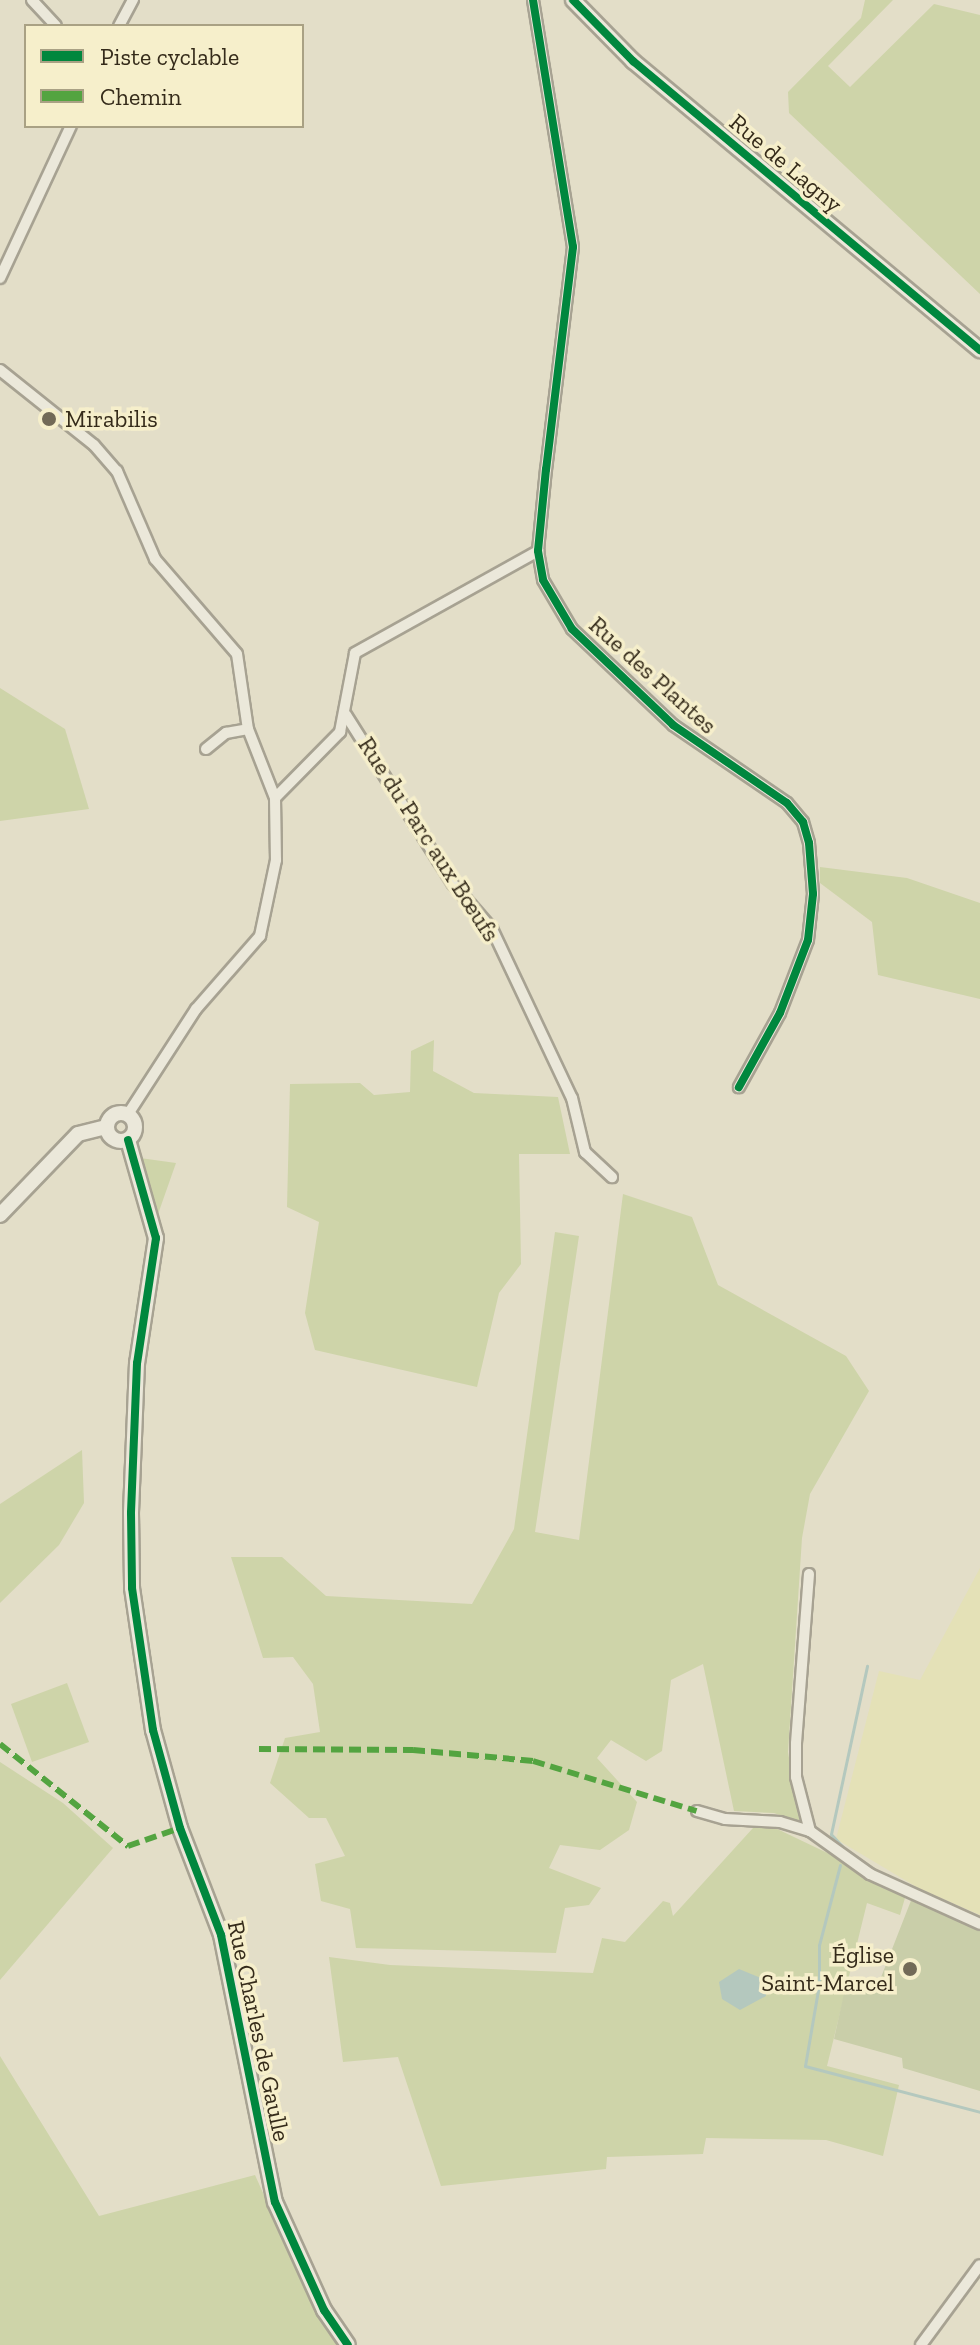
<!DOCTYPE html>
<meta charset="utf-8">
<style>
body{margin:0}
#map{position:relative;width:980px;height:2345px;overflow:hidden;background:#e3dec8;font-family:"Zilla Slab",serif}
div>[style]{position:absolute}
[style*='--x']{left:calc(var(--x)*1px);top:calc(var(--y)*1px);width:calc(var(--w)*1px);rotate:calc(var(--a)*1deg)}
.farmland>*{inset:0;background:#e4e1b7}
.green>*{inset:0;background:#ced4a9}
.cemetery>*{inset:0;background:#c9cea9}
.water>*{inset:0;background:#b4c8be}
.stream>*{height:3px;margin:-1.5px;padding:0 1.5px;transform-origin:1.5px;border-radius:1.5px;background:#b4c8be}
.roads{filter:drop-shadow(2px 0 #a7a292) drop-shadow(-2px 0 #a7a292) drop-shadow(0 2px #a7a292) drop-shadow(0 -2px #a7a292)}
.street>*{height:10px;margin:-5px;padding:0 5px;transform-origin:5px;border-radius:5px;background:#ebe8da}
.secondary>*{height:14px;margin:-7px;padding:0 7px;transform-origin:7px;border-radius:7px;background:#ebe8da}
.secondary>.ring{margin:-7px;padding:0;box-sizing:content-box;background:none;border:14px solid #ebe8da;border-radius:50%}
.quiet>*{height:6px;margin-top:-3px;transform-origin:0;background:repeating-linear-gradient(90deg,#53a440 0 12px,transparent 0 18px)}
.cycleway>*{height:8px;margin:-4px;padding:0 4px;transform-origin:4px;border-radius:4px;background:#00873e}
.dots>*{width:22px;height:22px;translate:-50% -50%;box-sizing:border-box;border:4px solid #f6efcb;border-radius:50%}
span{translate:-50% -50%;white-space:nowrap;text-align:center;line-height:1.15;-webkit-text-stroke:7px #f6efcb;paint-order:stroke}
.street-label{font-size:24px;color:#352b1a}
.poi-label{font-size:24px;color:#352b1a}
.left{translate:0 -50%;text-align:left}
.right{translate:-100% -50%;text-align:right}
.legend{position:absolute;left:24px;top:24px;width:280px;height:104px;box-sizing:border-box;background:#f6efcb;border:2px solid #a9a184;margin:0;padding:10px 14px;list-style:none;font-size:24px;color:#352b1a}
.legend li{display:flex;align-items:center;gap:16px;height:40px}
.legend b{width:40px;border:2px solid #a9a184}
</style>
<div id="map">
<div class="farmland">
<div style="clip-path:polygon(980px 1568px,980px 1915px,920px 1889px,836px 1839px,879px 1671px,920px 1680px)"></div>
</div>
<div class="green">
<div style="clip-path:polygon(865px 0,893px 0,828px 66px,850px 87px,934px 4px,980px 15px,980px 294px,789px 113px,788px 92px,861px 18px)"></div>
<div style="clip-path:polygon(0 688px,65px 729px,89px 809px,0 821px)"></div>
<div style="clip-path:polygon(820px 867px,907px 878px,980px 903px,980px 999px,878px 975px,872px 922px,820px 883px)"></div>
<div style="clip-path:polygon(434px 1040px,433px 1071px,474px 1093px,558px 1097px,570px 1154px,519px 1154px,521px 1264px,499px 1293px,477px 1387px,315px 1350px,305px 1313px,319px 1222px,287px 1207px,290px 1084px,360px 1083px,374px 1095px,410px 1092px,411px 1051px)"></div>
<div style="clip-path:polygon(140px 1158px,176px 1163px,157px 1217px)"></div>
<div style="clip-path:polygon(623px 1194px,692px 1217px,718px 1285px,846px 1356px,869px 1391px,810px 1494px,802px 1538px,788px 1752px,800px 1822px,774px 1813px,734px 1811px,703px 1664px,671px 1680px,662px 1751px,646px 1761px,611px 1740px,597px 1758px,637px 1802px,629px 1830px,600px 1850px,560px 1845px,549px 1868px,601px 1888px,589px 1905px,565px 1908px,556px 1953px,356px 1948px,350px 1909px,321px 1901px,315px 1864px,345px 1856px,326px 1818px,309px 1818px,270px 1783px,285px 1738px,320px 1732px,313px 1684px,293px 1657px,263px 1658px,231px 1557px,282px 1557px,326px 1596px,472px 1604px,514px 1529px,555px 1232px,579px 1236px,535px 1532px,579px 1540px)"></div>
<div style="clip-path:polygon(82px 1450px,84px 1503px,59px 1545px,0 1603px,0 1504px)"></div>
<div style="clip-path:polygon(67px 1683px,89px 1742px,32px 1762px,11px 1704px)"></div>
<div style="clip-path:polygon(0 1762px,63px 1803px,113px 1848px,0 1980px)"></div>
<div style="clip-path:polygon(773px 1827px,907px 1891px,900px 1915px,867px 1903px,827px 2066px,899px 2085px,883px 2156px,826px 2140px,706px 2138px,703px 2154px,607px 2157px,606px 2169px,441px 2186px,398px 2057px,343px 2062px,329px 1957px,390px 1965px,593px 1973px,602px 1938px,625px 1942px,663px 1901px,670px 1903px,673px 1916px,753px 1828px)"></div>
<div style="clip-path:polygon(0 2056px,99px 2216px,255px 2175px,305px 2287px,341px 2345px,0 2345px)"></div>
</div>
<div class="cemetery">
<div style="clip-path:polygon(912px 1898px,980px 1931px,980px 2091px,903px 2068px,902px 2058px,834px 2039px,847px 1980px,878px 1985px)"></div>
</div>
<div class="water">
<div style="clip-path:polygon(739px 1969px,766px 1980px,766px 1996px,740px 2010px,722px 1999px,719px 1982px)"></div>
</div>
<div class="stream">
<div style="--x:842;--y:1846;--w:16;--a:-133"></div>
<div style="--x:831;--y:1834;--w:172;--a:-77.9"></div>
<div style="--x:840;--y:1865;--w:83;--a:104.7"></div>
<div style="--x:819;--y:1945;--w:39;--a:90"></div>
<div style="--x:819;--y:1984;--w:83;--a:99.7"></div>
<div style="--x:805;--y:2066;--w:181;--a:14.7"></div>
</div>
<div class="roads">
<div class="street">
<div style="--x:32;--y:0;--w:35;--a:47"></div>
<div style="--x:533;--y:0;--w:250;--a:80.8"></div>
<div style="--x:573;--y:247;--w:224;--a:96.9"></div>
<div style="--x:546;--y:469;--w:82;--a:95.6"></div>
<div style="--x:538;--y:551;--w:29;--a:80"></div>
<div style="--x:543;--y:580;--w:57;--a:59.4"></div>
<div style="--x:572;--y:629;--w:139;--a:43.5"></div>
<div style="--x:673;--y:725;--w:138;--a:34.4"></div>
<div style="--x:787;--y:803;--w:25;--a:50"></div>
<div style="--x:803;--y:822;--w:22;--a:74"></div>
<div style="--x:809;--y:843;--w:51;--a:85.5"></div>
<div style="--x:813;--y:894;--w:46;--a:96.2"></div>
<div style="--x:808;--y:940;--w:78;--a:111"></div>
<div style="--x:780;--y:1013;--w:85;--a:119"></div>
<div style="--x:119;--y:26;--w:30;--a:-62"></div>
<div style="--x:0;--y:278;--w:168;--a:-65"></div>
<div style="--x:0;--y:370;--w:120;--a:38.6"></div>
<div style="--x:94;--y:445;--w:35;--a:49"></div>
<div style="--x:117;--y:471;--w:96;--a:66.6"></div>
<div style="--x:155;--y:559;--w:125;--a:49.2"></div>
<div style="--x:237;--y:654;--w:76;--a:81.7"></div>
<div style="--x:248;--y:729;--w:74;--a:68.6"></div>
<div style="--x:275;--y:798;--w:62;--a:89.1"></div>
<div style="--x:276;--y:860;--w:78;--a:101.9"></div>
<div style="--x:260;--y:936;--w:97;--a:131.2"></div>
<div style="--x:196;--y:1009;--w:125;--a:122.9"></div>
<div style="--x:346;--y:715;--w:200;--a:57.7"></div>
<div style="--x:453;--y:884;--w:60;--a:49.1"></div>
<div style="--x:492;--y:929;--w:187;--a:64.7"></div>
<div style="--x:572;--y:1098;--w:56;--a:76.5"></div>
<div style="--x:585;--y:1152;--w:37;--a:43"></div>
<div style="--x:206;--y:749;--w:26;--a:-39"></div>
<div style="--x:226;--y:733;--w:22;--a:-10"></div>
<div style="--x:275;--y:798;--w:93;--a:-45.4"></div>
<div style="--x:340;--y:732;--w:80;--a:-79.2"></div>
<div style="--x:355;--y:653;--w:210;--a:-29.1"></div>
<div style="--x:809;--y:1574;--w:170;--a:94.4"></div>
<div style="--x:796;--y:1744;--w:33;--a:90"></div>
<div style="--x:796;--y:1777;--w:56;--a:75.5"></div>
<div style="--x:697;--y:1811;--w:29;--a:16"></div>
<div style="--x:725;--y:1819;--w:55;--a:3.1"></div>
<div style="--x:780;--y:1822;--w:31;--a:17"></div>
<div style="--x:810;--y:1831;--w:74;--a:35.6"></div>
<div style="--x:870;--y:1874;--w:121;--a:24.4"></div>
<div style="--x:921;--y:2345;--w:99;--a:-53.6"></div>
</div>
<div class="secondary">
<div style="--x:573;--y:0;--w:86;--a:45.5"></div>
<div style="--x:633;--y:61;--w:452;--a:39.8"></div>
<div class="ring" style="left:107px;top:1113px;width:14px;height:14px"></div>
<div style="--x:128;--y:1140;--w:102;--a:74.1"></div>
<div style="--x:156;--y:1238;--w:126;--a:98.6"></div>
<div style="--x:137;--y:1363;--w:150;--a:92.3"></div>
<div style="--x:131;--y:1513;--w:75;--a:89.2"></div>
<div style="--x:132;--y:1588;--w:144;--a:81.6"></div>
<div style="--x:153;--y:1730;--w:102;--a:74.6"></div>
<div style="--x:180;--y:1828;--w:115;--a:69"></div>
<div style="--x:221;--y:1935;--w:272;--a:78.6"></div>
<div style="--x:275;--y:2202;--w:119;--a:65.6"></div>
<div style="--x:324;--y:2310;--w:42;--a:55.6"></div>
<div style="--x:0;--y:1215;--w:112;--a:-46.1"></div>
<div style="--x:78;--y:1134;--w:30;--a:-14"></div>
</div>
</div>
<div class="quiet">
<div style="--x:0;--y:1744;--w:164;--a:38.6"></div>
<div style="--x:128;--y:1846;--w:55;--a:-19.1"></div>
<div style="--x:259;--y:1749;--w:154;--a:0.4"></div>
<div style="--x:413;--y:1750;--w:121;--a:5.2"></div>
<div style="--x:533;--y:1761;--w:171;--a:17"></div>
</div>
<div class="cycleway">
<div style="--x:533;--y:0;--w:250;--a:80.8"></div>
<div style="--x:573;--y:247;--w:224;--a:96.9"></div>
<div style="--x:546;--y:469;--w:82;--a:95.6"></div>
<div style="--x:538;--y:551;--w:29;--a:80"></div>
<div style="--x:543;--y:580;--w:57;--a:59.4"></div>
<div style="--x:572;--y:629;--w:139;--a:43.5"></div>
<div style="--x:673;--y:725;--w:138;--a:34.4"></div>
<div style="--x:787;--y:803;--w:25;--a:50"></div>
<div style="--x:803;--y:822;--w:22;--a:74"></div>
<div style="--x:809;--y:843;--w:51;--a:85.5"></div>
<div style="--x:813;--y:894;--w:46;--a:96.2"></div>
<div style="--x:808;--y:940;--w:78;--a:111"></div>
<div style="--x:780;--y:1013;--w:85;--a:119"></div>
<div style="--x:573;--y:0;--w:86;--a:45.5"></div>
<div style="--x:633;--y:61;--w:452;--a:39.8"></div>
<div style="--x:128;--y:1140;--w:102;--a:74.1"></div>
<div style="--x:156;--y:1238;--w:126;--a:98.6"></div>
<div style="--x:137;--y:1363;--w:150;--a:92.3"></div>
<div style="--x:131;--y:1513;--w:75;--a:89.2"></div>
<div style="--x:132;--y:1588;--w:144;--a:81.6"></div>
<div style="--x:153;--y:1730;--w:102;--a:74.6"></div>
<div style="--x:180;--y:1828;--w:115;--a:69"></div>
<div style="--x:221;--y:1935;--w:272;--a:78.6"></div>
<div style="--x:275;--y:2202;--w:119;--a:65.6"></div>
<div style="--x:324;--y:2310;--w:42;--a:55.6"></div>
</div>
<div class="dots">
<div style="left:49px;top:419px;background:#726a57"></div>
<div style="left:910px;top:1969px;background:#726a57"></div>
</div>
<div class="street-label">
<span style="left:786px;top:163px;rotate:40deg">Rue de Lagny</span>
<span style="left:653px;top:675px;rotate:42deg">Rue des Plantes</span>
<span style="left:429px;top:839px;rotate:57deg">Rue du Parc aux Bœufs</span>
<span style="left:259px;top:2031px;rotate:78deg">Rue Charles de Gaulle</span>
</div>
<div class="poi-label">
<span class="left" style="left:65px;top:419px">Mirabilis</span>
<span class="right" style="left:894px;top:1969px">Église<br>Saint-Marcel</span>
</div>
<ul class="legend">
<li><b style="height:10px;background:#00873e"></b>Piste cyclable</li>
<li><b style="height:10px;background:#53a440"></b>Chemin</li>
</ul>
</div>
